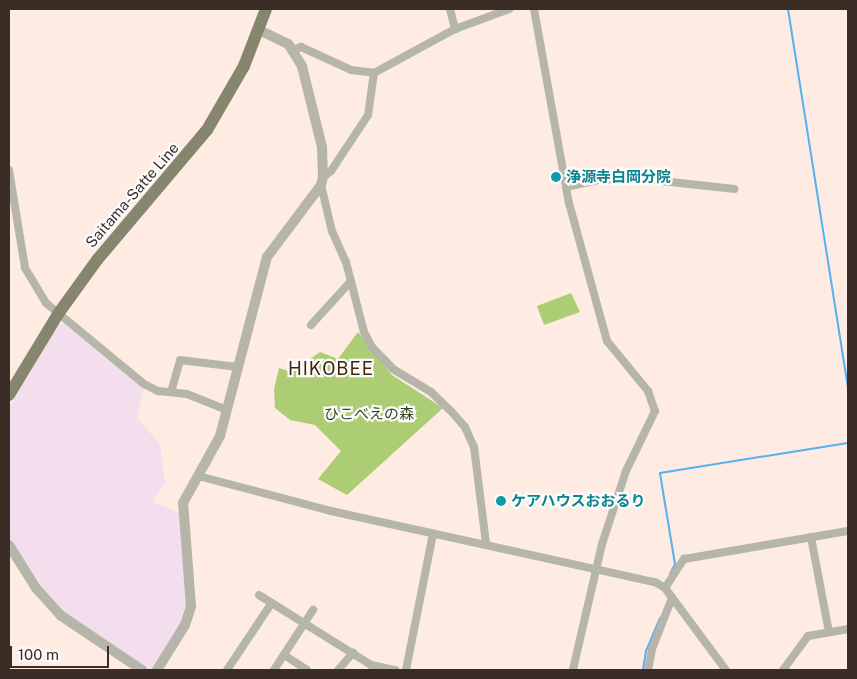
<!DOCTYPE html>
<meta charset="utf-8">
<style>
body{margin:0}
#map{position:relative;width:857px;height:679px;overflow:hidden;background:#feebe1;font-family:"Public Sans","Noto Sans JP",sans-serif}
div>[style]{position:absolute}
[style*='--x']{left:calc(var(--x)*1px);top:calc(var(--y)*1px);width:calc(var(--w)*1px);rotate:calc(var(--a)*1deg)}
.industrial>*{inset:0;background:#f3deed}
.green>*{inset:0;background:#adcd74}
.stream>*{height:2px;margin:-1px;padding:0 1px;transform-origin:1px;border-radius:1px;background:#53b2f2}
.minor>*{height:8px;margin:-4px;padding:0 4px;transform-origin:4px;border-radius:4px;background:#b5b6a9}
.tertiary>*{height:10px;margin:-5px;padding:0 5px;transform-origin:5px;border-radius:5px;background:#b5b6a9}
.primary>*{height:12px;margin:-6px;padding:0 6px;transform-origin:6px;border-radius:6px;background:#85866d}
.dots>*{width:14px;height:14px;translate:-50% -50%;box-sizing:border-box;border:2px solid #fcfcfc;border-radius:50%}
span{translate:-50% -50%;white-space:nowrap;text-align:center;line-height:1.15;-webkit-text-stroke:4.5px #fcfcfc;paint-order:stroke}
.culture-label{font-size:15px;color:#0d838f;font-weight:700}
.left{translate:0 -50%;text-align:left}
.street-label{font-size:15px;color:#392d26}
.park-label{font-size:15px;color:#36441d}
.quarter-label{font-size:18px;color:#43220c;letter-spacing:1px}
.frame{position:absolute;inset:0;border:10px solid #392d26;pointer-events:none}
.scale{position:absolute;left:10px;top:646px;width:99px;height:22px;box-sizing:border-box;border:2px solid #392d26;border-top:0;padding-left:6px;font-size:15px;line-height:18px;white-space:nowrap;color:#392d26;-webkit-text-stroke:4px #fcfcfc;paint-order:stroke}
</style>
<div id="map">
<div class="industrial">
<div style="clip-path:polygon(65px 324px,144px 388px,137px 418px,160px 444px,165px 482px,153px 502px,179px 513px,189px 593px,183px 624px,153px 670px,148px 670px,80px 626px,58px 608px,9px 539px,9px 408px,58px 325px)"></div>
</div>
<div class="green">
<div style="clip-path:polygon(571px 293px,580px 312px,544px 325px,537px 306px)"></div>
<div style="clip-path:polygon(358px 332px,392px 375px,443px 408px,347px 495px,318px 479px,341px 451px,315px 425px,290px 420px,275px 408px,274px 389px,279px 368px,291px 372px,320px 352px,338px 359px)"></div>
</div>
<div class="stream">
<div style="--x:788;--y:9;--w:384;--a:81"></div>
<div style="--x:670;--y:574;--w:11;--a:-63"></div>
<div style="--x:675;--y:564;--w:92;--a:-99.4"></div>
<div style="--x:660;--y:473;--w:190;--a:-9.1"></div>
<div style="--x:643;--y:670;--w:19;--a:-81"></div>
<div style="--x:646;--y:651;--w:36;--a:-67"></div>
</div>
<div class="minor">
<div style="--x:450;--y:9;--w:21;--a:76"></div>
<div style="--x:534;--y:9;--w:197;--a:79.8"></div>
<div style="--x:569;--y:203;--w:143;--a:74.6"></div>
<div style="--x:607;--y:341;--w:65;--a:50.6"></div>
<div style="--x:648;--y:391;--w:21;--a:71"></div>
<div style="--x:655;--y:411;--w:67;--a:115.8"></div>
<div style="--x:626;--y:471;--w:77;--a:108.2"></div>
<div style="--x:602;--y:544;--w:129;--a:103"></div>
<div style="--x:293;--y:50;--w:9;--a:-21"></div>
<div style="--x:301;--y:47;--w:55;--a:24.7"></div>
<div style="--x:351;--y:70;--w:23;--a:7"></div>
<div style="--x:374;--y:73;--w:92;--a:-28.5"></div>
<div style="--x:455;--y:29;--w:58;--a:-20.3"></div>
<div style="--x:9;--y:170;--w:99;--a:80.7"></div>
<div style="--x:25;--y:268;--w:41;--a:59"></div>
<div style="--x:46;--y:303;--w:127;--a:39.6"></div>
<div style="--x:144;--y:384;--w:16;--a:27"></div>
<div style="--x:158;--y:391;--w:29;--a:6"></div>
<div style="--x:187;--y:394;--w:43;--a:21.8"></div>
<div style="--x:323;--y:177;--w:10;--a:-37"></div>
<div style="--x:331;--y:171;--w:67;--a:-56.5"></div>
<div style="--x:368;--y:115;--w:42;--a:-81.9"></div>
<div style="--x:321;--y:185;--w:47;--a:76.6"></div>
<div style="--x:332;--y:231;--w:34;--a:66"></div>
<div style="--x:346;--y:262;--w:72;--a:75.6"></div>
<div style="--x:364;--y:332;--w:17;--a:62"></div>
<div style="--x:372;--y:347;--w:30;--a:46"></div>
<div style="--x:393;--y:369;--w:44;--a:31.2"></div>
<div style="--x:431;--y:392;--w:28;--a:44"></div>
<div style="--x:451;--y:411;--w:21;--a:49"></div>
<div style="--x:465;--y:427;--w:22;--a:66"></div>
<div style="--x:474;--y:447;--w:98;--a:82.9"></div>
<div style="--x:566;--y:187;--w:34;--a:-12"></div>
<div style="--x:599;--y:180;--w:35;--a:-3"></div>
<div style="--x:634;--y:178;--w:101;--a:6.3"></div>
<div style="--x:311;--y:325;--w:59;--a:-47.7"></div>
<div style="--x:171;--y:392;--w:33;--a:-74"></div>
<div style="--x:180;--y:360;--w:58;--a:6.9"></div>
<div style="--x:198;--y:476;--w:138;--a:14.7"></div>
<div style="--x:331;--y:511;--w:332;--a:12.4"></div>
<div style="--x:655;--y:582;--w:12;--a:31"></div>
<div style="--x:665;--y:588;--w:102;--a:53.4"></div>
<div style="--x:811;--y:537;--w:97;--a:79.3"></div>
<div style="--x:665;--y:588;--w:35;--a:-57"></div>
<div style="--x:684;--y:559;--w:166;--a:-9.7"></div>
<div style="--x:259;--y:595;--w:132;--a:32"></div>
<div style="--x:371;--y:665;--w:25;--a:12"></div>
<div style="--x:284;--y:655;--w:27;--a:33"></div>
<div style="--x:227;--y:670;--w:79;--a:-56.3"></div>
<div style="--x:274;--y:670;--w:72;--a:-57"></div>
<div style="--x:338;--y:670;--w:23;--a:-49"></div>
<div style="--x:406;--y:670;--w:139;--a:-78.8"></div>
<div style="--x:648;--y:670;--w:21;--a:-79"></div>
<div style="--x:652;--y:649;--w:55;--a:-68.6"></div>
<div style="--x:783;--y:670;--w:42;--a:-53.7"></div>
<div style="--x:808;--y:636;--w:41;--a:-9.9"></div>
</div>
<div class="tertiary">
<div style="--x:9;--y:545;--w:51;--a:57.9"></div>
<div style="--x:36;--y:588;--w:36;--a:48"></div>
<div style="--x:60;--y:615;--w:99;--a:33.9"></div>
<div style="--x:157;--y:670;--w:53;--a:-58.1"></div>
<div style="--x:185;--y:625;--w:20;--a:-72"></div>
<div style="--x:191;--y:606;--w:103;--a:-94.4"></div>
<div style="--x:183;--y:503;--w:77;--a:-61.1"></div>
<div style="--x:220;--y:436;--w:185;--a:-75.3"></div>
<div style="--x:267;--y:257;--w:90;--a:-53.1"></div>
<div style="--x:321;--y:185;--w:8;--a:-76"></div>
<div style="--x:323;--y:177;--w:30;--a:-92"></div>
<div style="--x:322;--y:147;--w:83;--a:-103.9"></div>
<div style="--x:302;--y:66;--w:26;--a:-122"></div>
<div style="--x:288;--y:44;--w:32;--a:-154"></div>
</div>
<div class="primary">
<div style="--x:9;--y:395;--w:95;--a:-58.8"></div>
<div style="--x:58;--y:314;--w:67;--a:-54.2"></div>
<div style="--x:97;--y:260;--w:170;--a:-49.8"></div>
<div style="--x:207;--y:130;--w:74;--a:-60"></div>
<div style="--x:244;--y:66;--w:61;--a:-68.9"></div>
</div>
<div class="dots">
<div style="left:556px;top:177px;background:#0f9aa8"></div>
<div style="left:501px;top:501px;background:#0f9aa8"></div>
</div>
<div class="culture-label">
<span class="left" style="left:566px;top:177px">浄源寺白岡分院</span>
<span class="left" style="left:511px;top:501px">ケアハウスおおるり</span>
</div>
<div class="street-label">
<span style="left:132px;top:195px;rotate:-49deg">Saitama-Satte Line</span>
</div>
<div class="park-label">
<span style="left:369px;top:414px">ひこべえの森</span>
</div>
<div class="quarter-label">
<span style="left:331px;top:369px">HIKOBEE</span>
</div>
<div class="frame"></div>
<div class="scale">100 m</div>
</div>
